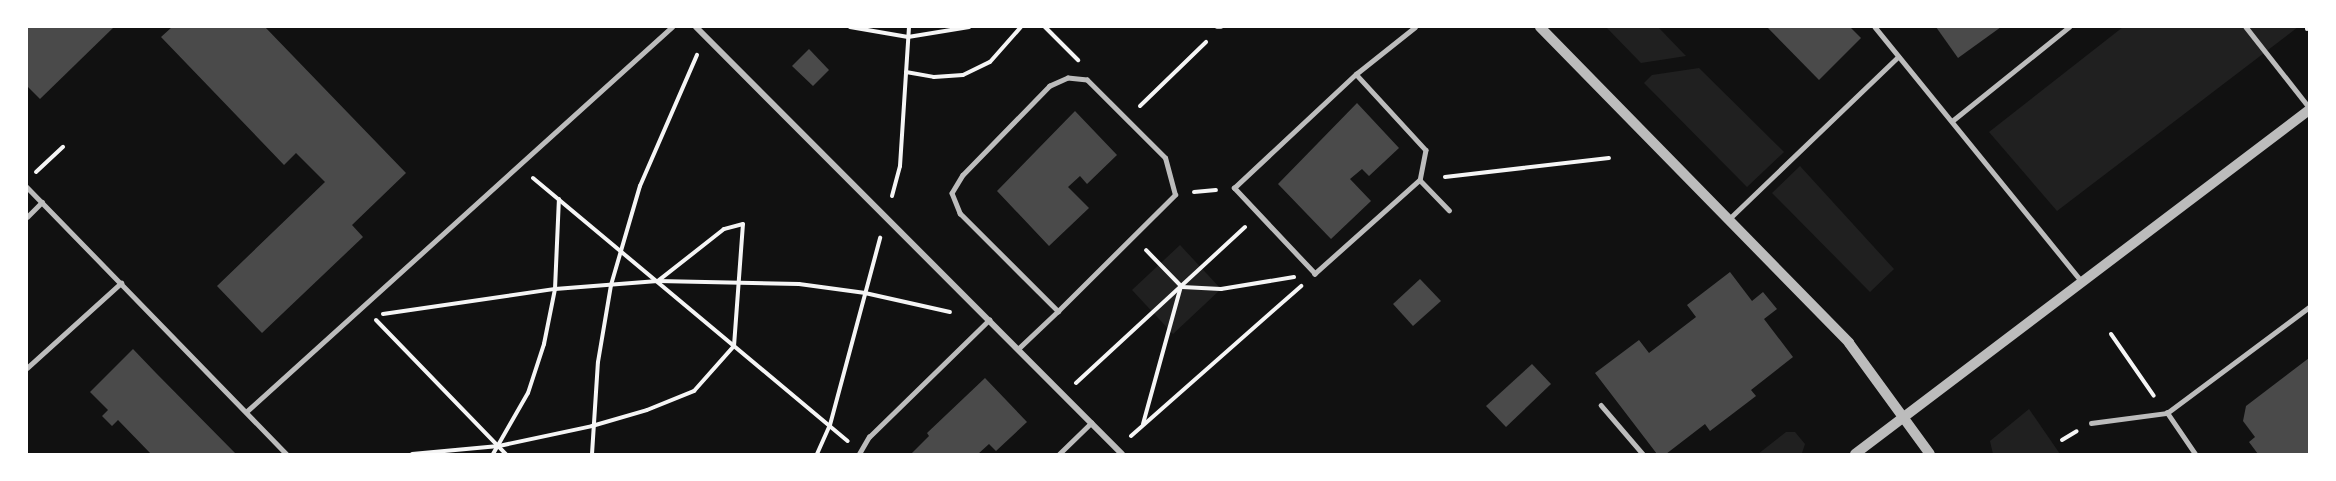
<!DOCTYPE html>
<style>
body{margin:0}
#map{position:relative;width:2336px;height:481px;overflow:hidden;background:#111;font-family:"Alegreya Sans",sans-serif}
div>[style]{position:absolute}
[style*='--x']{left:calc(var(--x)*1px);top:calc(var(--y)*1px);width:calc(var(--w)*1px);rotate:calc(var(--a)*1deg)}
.green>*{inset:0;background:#202020}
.building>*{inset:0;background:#4a4a4a}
.path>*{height:4px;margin:-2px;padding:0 2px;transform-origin:2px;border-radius:2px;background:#f5f5f5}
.service>*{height:4.5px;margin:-2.25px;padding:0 2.25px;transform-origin:2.25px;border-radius:2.25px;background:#bcbcbc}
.minor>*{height:6px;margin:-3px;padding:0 3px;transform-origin:3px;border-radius:3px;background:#bcbcbc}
.tertiary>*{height:10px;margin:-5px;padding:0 5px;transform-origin:5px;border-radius:5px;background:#bcbcbc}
span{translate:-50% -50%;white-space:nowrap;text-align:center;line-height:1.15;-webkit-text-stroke:4.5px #fff;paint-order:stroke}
.frame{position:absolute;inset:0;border:28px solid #fff;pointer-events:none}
</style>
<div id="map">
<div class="green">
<div style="clip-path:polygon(1606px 27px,1658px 27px,1686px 56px,1641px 63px)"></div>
<div style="clip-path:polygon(2123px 27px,2298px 27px,2057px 211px,1989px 132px)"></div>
<div style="clip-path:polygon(1699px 68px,1784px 152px,1747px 187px,1644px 83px,1652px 75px)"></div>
<div style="clip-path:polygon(1800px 166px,1894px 269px,1870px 292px,1772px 193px)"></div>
<div style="clip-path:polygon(1180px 245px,1221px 289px,1173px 334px,1132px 290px)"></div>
<div style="clip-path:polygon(2029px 409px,2060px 454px,1993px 454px,1990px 441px)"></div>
<div style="clip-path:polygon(1786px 432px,1795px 432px,1805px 444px,1802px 453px,1758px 454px)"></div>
</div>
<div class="building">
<div style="clip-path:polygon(27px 27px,114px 27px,40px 99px,27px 86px)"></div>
<div style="clip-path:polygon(172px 27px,265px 27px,406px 173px,352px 225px,363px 237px,262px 333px,217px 286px,325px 182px,296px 153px,284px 165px,161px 37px)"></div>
<div style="clip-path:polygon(1767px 27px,1850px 27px,1861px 38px,1819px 80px)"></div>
<div style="clip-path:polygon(1936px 27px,2001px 27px,1958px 58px)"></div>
<div style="clip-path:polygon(809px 49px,829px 70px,813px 86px,792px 66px)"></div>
<div style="clip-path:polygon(1357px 103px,1399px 148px,1369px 176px,1362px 169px,1350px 179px,1371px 201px,1331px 239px,1278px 184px)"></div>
<div style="clip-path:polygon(1075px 111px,1117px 155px,1087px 184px,1080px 176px,1068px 187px,1089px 208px,1049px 246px,997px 191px)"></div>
<div style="clip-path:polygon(1730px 272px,1752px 301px,1763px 292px,1777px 309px,1764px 319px,1793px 357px,1751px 390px,1756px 396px,1710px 431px,1705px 424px,1666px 454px,1657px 454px,1595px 373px,1639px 340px,1649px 353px,1696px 317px,1687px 305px)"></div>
<div style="clip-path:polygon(1420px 279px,1441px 301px,1413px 326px,1393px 304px)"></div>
<div style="clip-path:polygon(133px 349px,156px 373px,236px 454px,151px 454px,118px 420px,112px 426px,102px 416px,108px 410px,90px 392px)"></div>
<div style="clip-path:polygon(2309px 358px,2309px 454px,2258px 454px,2249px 442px,2255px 437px,2243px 421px,2246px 406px)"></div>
<div style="clip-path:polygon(1532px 364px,1551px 384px,1506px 427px,1486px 406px)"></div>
<div style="clip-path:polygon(985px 378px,1027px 422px,996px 451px,989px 444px,978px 454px,911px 454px,929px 436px,927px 433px)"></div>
</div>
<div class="path">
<div style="--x:850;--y:27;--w:59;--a:9.8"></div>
<div style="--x:908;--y:37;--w:62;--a:-9.3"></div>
<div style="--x:1045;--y:27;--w:47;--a:45"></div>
<div style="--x:2307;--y:27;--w:2;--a:90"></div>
<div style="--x:906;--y:72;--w:28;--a:10"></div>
<div style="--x:934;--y:77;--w:29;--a:-4"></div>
<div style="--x:963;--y:75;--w:30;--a:-26"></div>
<div style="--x:990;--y:62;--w:47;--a:-48.5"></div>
<div style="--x:1140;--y:106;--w:92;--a:-44.1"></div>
<div style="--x:36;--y:172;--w:37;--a:-43"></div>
<div style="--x:1445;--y:177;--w:165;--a:-6.6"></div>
<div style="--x:533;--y:178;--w:410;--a:39.9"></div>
<div style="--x:1194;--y:192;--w:22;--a:-5"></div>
<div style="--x:892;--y:196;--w:31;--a:-75"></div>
<div style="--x:900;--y:166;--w:139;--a:-86.3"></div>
<div style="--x:1182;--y:287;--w:39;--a:3"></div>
<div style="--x:1221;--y:289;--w:74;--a:-9.3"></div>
<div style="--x:383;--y:314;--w:174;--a:-8.3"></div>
<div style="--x:555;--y:289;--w:103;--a:-4.4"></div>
<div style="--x:658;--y:281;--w:141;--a:1.2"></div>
<div style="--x:799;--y:284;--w:67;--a:7.8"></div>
<div style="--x:865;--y:293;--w:87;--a:12.6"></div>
<div style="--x:376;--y:320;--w:187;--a:45.9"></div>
<div style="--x:2111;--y:334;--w:75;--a:55.3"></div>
<div style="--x:1076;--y:383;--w:230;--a:-42.7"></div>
<div style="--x:1143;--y:424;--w:143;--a:-74.6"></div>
<div style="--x:1181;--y:286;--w:50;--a:-134.2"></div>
<div style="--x:1131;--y:436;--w:227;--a:-41.4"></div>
<div style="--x:2062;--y:440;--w:17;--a:-31"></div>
<div style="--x:412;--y:454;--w:87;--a:-5.3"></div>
<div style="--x:499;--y:446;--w:95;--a:-12.1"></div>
<div style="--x:592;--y:426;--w:57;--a:-16.2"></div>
<div style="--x:647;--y:410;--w:51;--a:-22"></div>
<div style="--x:694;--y:391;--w:60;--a:-48.4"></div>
<div style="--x:734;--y:346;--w:122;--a:-85.8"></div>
<div style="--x:743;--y:224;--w:20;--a:165"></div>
<div style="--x:724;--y:229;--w:84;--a:141.8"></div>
<div style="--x:493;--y:454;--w:70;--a:-60.2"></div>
<div style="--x:528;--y:393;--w:52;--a:-71.9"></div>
<div style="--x:544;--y:344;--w:56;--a:-78.7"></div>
<div style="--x:555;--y:289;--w:90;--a:-87.5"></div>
<div style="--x:592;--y:454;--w:92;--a:-86.3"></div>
<div style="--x:598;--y:362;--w:78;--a:-80.4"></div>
<div style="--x:611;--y:285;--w:103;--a:-73.7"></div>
<div style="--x:640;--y:186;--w:143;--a:-66.5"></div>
<div style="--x:817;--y:454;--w:32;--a:-66"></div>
<div style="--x:830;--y:425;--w:194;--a:-75"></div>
</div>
<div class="service">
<div style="--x:1217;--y:27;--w:4;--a:0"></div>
<div style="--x:1875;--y:27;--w:328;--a:50.9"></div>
<div style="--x:2246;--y:27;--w:102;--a:51.8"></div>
<div style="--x:1356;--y:74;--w:103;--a:47.4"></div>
<div style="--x:1426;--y:150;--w:31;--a:101"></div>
<div style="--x:1420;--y:180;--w:141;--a:138.2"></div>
<div style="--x:1315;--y:274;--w:118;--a:-133.3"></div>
<div style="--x:1234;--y:188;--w:167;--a:-43.1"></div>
<div style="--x:1356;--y:74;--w:75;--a:-38.5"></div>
<div style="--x:1952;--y:121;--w:150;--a:-38.8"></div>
<div style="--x:1420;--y:180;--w:42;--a:46"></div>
<div style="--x:27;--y:187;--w:373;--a:45.8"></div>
<div style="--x:27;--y:217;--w:21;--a:-45"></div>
<div style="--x:1730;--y:218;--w:233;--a:-43.8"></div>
<div style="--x:1018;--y:349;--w:55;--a:-43.5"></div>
<div style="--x:1058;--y:311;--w:165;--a:-44.8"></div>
<div style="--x:1175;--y:195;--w:38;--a:-105"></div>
<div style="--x:1165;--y:158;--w:110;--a:-135"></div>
<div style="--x:1087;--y:80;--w:19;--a:-174"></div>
<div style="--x:1068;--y:78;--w:20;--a:156"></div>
<div style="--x:1050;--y:86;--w:124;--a:134.3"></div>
<div style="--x:963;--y:175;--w:21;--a:121"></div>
<div style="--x:952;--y:193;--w:22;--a:68"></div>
<div style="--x:960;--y:213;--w:139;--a:45"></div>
<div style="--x:27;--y:368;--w:127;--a:-42.1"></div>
<div style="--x:1601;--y:405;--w:65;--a:49.4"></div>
<div style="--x:246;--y:412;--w:574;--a:-42.11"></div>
<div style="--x:2091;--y:423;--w:77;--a:-7.5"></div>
<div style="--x:859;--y:454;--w:20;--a:-60"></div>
<div style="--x:869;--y:437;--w:168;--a:-44.3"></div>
<div style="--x:1059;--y:454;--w:45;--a:-44.1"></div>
<div style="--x:2195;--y:454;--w:50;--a:-124.3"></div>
<div style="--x:2167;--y:413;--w:177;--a:-36.7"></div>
</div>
<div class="minor">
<div style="--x:696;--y:27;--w:603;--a:45.07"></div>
</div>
<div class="tertiary">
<div style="--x:1540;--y:27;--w:442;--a:45.6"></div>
<div style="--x:1849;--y:343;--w:137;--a:53.9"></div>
<div style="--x:1855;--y:454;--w:570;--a:-37.15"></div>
</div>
<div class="frame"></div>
</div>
